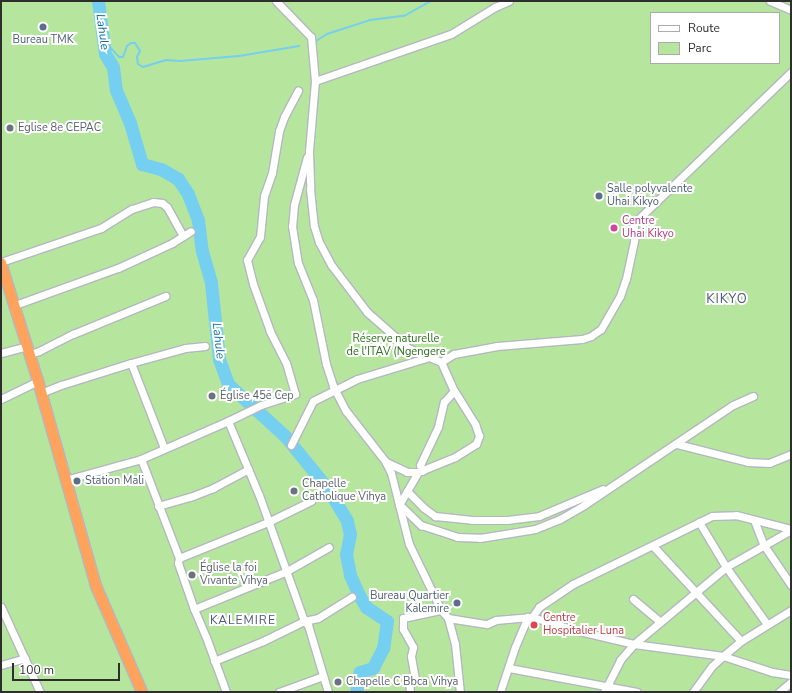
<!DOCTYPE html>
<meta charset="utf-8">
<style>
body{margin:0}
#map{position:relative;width:792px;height:693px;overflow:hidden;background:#efe9e1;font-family:"Nunito Sans",sans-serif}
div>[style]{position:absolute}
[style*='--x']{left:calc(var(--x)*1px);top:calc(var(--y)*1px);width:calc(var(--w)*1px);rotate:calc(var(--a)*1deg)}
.green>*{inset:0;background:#b6e59e}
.stream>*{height:2px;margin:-1px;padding:0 1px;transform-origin:1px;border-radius:1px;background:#75cff0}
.river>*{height:13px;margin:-6.5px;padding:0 6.5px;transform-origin:6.5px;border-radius:6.5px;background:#75cff0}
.roads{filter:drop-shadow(1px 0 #b4b7c1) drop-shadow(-1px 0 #b4b7c1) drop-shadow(0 1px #b4b7c1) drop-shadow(0 -1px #b4b7c1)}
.minor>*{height:7px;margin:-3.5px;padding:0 3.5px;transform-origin:3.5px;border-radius:3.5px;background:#fff}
.highway>*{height:10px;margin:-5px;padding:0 5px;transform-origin:5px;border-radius:5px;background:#ffa35c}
.dots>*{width:11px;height:11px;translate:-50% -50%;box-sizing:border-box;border:2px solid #fff;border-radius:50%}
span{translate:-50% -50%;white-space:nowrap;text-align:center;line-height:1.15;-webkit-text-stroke:4px #fff;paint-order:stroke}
.service-label{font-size:11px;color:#4e5e75}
.left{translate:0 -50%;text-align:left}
.right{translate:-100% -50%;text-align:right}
.worship-label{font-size:11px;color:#5b616d}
.hotel-label{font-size:11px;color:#b23c85}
.park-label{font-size:11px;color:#2c6e1b}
.health-label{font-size:11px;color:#be3a42}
.water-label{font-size:12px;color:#0d6fa3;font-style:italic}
.neighbourhood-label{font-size:12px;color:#4d5680;letter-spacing:1px}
.quarter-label{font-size:13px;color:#4d5680;letter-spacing:1px}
.frame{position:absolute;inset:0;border:2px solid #2e2e2e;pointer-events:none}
.legend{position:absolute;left:650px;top:12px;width:130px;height:52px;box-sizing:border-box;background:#fff;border:1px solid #ababab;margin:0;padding:5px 7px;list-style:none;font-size:12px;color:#2e2e2e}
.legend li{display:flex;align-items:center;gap:8px;height:20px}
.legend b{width:20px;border:1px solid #ababab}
.scale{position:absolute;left:12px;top:663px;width:108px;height:18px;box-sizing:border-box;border:2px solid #2e2e2e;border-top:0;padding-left:5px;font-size:12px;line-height:14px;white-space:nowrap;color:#2e2e2e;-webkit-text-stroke:3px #fff;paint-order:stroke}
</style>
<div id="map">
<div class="green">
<div style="clip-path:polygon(evenodd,1px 1px,791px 1px,791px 692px,1px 692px,1px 1px,651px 13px,779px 13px,779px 63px,651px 63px,651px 13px)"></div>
</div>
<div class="stream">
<div style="--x:103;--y:43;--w:4;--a:14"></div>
<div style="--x:107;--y:44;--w:18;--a:47"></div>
<div style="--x:119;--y:57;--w:4;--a:0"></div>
<div style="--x:123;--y:57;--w:12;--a:-70"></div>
<div style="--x:127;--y:46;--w:5;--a:-37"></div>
<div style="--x:131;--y:43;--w:4;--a:0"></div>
<div style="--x:135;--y:43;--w:9;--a:58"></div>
<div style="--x:140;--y:51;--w:7;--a:117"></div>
<div style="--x:137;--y:57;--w:7;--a:82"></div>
<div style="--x:138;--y:64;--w:6;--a:31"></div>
<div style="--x:143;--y:67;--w:24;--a:-17"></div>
<div style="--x:166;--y:60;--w:14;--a:4"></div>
<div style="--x:180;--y:61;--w:59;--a:-4.8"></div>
<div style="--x:239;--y:56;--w:61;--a:-9.5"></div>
<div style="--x:313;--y:43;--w:17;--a:-33"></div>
<div style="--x:327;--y:34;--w:45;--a:-18"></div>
<div style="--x:370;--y:20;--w:34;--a:-7"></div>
<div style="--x:404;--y:16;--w:31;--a:-29"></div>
</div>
<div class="river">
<div style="--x:98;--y:1;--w:53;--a:82.5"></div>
<div style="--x:105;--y:54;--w:15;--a:58"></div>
<div style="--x:113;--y:67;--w:23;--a:83"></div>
<div style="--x:116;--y:90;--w:36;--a:67"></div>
<div style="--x:130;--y:123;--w:43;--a:73.7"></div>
<div style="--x:142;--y:164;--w:20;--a:15"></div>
<div style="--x:161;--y:169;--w:20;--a:30"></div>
<div style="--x:178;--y:179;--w:18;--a:56"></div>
<div style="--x:188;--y:194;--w:28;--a:69"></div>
<div style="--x:198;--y:220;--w:31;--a:83"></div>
<div style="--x:202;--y:251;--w:33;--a:74"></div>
<div style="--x:211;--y:283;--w:76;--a:84"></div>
<div style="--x:219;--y:359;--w:27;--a:70"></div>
<div style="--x:228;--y:384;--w:77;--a:42.4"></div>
<div style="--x:285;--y:436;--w:68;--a:50.9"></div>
<div style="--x:328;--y:489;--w:37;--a:59"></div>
<div style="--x:347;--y:521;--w:13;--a:77"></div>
<div style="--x:350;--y:534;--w:20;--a:101"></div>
<div style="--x:346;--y:554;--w:21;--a:79"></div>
<div style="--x:350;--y:575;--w:22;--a:66"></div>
<div style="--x:359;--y:595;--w:14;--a:60"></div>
<div style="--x:366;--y:607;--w:25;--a:34"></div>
<div style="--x:387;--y:621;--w:27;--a:98"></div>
<div style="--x:383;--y:648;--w:22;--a:117"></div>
<div style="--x:373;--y:668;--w:14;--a:163"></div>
<div style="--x:360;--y:672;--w:20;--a:101"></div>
</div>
<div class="roads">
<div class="minor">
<div style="--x:276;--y:1;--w:50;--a:45.8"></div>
<div style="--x:311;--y:37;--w:44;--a:84.8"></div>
<div style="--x:315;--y:81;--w:70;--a:94.9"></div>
<div style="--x:309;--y:151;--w:38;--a:88"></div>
<div style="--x:310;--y:189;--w:37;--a:84"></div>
<div style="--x:314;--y:226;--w:17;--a:73"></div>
<div style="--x:319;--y:242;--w:27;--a:62"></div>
<div style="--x:332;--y:266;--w:58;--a:52.7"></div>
<div style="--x:367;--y:312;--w:55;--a:41.3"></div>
<div style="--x:408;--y:348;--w:36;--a:23"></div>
<div style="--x:441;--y:362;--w:15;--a:-32"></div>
<div style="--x:454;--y:354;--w:44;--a:-10.5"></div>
<div style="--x:497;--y:346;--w:85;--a:-4.7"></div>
<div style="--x:582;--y:339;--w:9;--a:-18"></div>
<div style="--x:591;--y:336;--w:12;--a:-35"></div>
<div style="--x:601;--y:329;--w:38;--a:-60"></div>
<div style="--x:620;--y:296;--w:18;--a:-71"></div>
<div style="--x:626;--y:279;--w:40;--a:-78"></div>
<div style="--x:634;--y:240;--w:17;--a:-90"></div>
<div style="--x:634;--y:223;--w:218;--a:-43.9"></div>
<div style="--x:770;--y:1;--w:23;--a:23"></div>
<div style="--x:315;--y:81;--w:144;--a:-19.1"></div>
<div style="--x:451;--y:34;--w:52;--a:-31.5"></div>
<div style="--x:495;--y:7;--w:15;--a:-23"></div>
<div style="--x:307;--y:157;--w:50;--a:105.2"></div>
<div style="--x:294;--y:205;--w:21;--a:95"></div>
<div style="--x:292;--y:226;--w:37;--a:81"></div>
<div style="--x:298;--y:263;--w:40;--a:68"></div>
<div style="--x:313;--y:300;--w:65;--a:78.5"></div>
<div style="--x:326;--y:364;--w:23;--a:72"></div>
<div style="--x:333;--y:386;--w:28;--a:63"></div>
<div style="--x:346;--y:411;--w:63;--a:52"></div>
<div style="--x:385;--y:461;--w:13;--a:63"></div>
<div style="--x:391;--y:473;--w:73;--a:75.8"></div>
<div style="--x:409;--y:544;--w:73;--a:64.1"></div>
<div style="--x:441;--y:610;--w:11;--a:49"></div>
<div style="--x:448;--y:618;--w:27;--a:75"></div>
<div style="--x:455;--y:644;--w:48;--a:84.1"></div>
<div style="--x:1;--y:262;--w:106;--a:-18.8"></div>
<div style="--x:101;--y:228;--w:36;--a:-32"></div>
<div style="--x:132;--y:209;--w:22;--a:-18"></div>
<div style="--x:153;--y:202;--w:9;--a:6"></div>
<div style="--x:162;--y:203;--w:6;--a:39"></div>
<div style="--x:167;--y:207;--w:33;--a:61"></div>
<div style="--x:15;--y:305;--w:109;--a:-19.8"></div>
<div style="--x:118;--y:268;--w:60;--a:-24.8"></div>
<div style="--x:172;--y:243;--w:22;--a:-32"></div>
<div style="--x:1;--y:353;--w:27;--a:-15"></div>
<div style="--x:30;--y:354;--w:9;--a:-18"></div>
<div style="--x:39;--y:351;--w:38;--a:-27"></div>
<div style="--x:73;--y:334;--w:100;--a:-22.4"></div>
<div style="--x:131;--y:363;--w:91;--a:68.8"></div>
<div style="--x:41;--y:393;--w:22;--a:-22"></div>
<div style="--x:61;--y:385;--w:73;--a:-17.4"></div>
<div style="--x:131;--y:363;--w:56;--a:-15.5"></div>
<div style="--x:185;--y:348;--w:20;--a:-6"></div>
<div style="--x:1;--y:399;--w:41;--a:-25.9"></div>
<div style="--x:228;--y:421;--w:37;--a:-26"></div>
<div style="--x:261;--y:405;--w:36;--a:-18"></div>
<div style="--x:295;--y:394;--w:32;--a:-106"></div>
<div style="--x:286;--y:363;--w:36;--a:-117"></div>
<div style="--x:270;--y:331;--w:50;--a:-109.9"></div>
<div style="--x:253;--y:284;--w:25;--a:-104"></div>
<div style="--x:247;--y:260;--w:26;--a:-61"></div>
<div style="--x:260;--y:237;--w:41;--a:-84.4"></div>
<div style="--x:264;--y:196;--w:24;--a:-71"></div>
<div style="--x:272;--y:173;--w:43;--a:-80.5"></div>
<div style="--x:279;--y:131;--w:15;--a:-70"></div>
<div style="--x:284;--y:117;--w:30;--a:-62"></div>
<div style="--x:677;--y:444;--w:73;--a:14.2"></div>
<div style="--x:748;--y:462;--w:21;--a:3"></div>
<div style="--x:769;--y:463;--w:24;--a:-22"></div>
<div style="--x:291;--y:445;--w:49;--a:-63.4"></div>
<div style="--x:313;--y:401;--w:49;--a:-26.6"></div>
<div style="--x:357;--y:379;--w:75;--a:-17"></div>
<div style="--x:141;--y:459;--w:106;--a:69"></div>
<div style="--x:179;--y:558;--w:5;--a:101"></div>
<div style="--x:178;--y:563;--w:49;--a:70.8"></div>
<div style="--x:194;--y:609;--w:30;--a:67"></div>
<div style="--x:206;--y:637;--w:59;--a:70"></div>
<div style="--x:386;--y:462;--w:23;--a:25"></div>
<div style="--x:407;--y:472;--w:11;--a:0"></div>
<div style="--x:418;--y:472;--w:40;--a:-22"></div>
<div style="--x:455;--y:457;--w:25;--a:-32"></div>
<div style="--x:476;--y:444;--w:9;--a:-69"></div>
<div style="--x:479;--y:436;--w:13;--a:-108"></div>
<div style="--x:475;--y:424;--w:39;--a:-122"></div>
<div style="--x:454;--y:391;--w:32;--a:-114"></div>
<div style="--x:422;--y:471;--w:6;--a:-108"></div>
<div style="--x:420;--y:465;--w:42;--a:-64.7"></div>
<div style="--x:438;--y:427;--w:26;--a:-77"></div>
<div style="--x:444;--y:402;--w:15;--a:-48"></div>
<div style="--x:65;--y:480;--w:79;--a:-15.4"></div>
<div style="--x:141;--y:459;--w:95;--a:-23.6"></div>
<div style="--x:228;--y:421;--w:80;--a:67.3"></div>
<div style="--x:259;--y:495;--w:134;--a:70.3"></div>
<div style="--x:304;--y:621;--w:6;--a:45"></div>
<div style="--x:308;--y:625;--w:70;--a:73.4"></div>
<div style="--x:407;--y:491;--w:24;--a:45"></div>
<div style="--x:424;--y:508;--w:14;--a:36"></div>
<div style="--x:435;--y:516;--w:37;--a:6"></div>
<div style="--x:472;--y:520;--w:35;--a:0"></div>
<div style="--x:507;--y:520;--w:32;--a:-7"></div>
<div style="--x:539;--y:516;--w:69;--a:-22.9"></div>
<div style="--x:399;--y:505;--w:38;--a:-60"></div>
<div style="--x:158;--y:506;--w:33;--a:-16"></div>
<div style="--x:190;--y:497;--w:25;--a:-21"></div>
<div style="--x:213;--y:488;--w:40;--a:-28"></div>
<div style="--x:401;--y:506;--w:28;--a:44"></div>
<div style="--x:421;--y:525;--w:38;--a:18"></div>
<div style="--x:457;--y:537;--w:23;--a:2"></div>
<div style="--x:480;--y:538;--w:56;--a:-9.3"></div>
<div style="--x:535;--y:529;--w:27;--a:-22"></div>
<div style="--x:560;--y:519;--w:28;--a:-30"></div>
<div style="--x:584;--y:505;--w:179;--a:-33.9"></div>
<div style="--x:733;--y:405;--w:22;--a:-24"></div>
<div style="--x:754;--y:520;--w:26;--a:69"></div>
<div style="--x:763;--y:544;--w:50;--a:55.7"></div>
<div style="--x:699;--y:522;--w:52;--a:59"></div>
<div style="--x:726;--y:567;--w:70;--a:54.3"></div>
<div style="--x:653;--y:546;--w:129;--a:47.2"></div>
<div style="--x:179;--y:558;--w:96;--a:-22"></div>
<div style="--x:268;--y:522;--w:48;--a:-26"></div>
<div style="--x:633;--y:599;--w:35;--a:40"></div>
<div style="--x:1;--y:607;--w:94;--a:65.4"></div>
<div style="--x:194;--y:609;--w:100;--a:-22.2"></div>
<div style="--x:287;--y:571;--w:48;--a:-29.7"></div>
<div style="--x:532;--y:617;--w:12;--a:-55"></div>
<div style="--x:539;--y:607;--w:41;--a:-34.1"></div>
<div style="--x:573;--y:584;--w:155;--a:-26.1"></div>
<div style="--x:712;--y:516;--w:24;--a:-2"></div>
<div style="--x:736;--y:515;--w:57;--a:14.3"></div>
<div style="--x:448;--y:618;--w:39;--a:9"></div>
<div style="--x:487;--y:624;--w:10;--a:-24"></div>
<div style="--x:496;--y:620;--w:36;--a:-5"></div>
<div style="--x:532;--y:617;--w:45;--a:16.8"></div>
<div style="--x:575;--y:630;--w:61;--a:13.3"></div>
<div style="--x:634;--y:644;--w:90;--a:7.7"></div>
<div style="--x:723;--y:656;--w:52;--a:18.1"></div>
<div style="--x:772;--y:672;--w:19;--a:9"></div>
<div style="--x:214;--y:661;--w:53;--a:-22.2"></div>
<div style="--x:263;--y:641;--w:46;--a:-26"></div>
<div style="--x:304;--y:621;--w:14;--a:-12"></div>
<div style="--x:318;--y:618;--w:40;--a:-32"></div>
<div style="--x:1;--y:665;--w:25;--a:-16"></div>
<div style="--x:509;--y:668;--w:130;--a:10.6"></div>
<div style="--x:279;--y:692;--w:47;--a:-20"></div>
<div style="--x:410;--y:692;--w:11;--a:-95"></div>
<div style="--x:409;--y:681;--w:6;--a:-18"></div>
<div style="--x:415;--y:679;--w:23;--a:-100"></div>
<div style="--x:411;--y:656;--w:9;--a:-77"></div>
<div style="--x:413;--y:647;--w:21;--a:-119"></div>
<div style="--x:403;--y:629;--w:11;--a:-90"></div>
<div style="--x:403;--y:618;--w:39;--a:-12"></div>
<div style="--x:500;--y:692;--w:47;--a:-71.6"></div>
<div style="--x:515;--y:647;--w:33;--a:-67"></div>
<div style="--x:604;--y:692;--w:36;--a:-63"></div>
<div style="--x:620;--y:660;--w:21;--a:-49"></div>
<div style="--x:634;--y:644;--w:120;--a:-39.9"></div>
<div style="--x:726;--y:567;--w:75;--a:-29.6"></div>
<div style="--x:693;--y:692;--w:32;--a:-54"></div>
<div style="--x:712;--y:666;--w:15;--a:-42"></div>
<div style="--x:723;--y:656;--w:23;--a:-40"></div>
<div style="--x:741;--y:641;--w:59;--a:-31.8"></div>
<div style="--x:779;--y:692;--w:16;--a:-40"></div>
</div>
<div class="highway">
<div style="--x:1;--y:263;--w:124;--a:72.6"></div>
<div style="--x:38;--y:381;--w:213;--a:74.2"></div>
<div style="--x:96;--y:586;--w:116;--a:66.5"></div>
</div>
</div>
<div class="dots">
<div style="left:43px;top:27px;background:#5c6f8a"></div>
<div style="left:10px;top:128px;background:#6b7280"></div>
<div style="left:599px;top:196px;background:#5c6f8a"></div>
<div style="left:614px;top:228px;background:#d1479c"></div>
<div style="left:212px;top:396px;background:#6b7280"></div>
<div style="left:77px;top:481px;background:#5c6f8a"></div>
<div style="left:294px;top:491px;background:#6b7280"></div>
<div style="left:192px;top:575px;background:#6b7280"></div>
<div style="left:457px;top:603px;background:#5c6f8a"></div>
<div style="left:534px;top:625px;background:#e0444e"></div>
<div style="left:338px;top:682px;background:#6b7280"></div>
</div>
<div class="service-label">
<span style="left:43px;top:40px">Bureau TMK</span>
<span class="left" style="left:607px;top:196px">Salle polyvalente<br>Uhai Kikyo</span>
<span class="left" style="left:85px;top:481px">Station Mali</span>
<span class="right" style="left:449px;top:603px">Bureau Quartier<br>Kalemire</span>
</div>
<div class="worship-label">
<span class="left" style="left:18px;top:128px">Eglise 8e CEPAC</span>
<span class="left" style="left:220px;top:396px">Église 45ē Cep</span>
<span class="left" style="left:302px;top:491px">Chapelle<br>Catholique Vihya</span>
<span class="left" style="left:200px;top:575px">Église la foi<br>Vivante Vihya</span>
<span class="left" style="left:346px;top:682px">Chapelle C Bbca Vihya</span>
</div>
<div class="hotel-label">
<span class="left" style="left:622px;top:228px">Centre<br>Uhai Kikyo</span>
</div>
<div class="park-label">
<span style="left:396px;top:346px">Réserve naturelle<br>de l'ITAV (Ngengere</span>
</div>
<div class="health-label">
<span class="left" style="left:543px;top:625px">Centre<br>Hospitalier Luna</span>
</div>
<div class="water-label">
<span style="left:102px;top:32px;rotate:82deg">Lahule</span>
<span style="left:218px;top:341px;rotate:83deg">Lahule</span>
</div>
<div class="neighbourhood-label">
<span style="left:243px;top:621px">KALEMIRE</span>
</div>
<div class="quarter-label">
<span style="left:727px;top:299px">KIKYO</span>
</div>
<div class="frame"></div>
<ul class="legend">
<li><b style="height:5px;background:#fff"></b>Route</li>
<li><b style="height:11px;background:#b6e59e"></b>Parc</li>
</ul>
<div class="scale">100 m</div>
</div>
